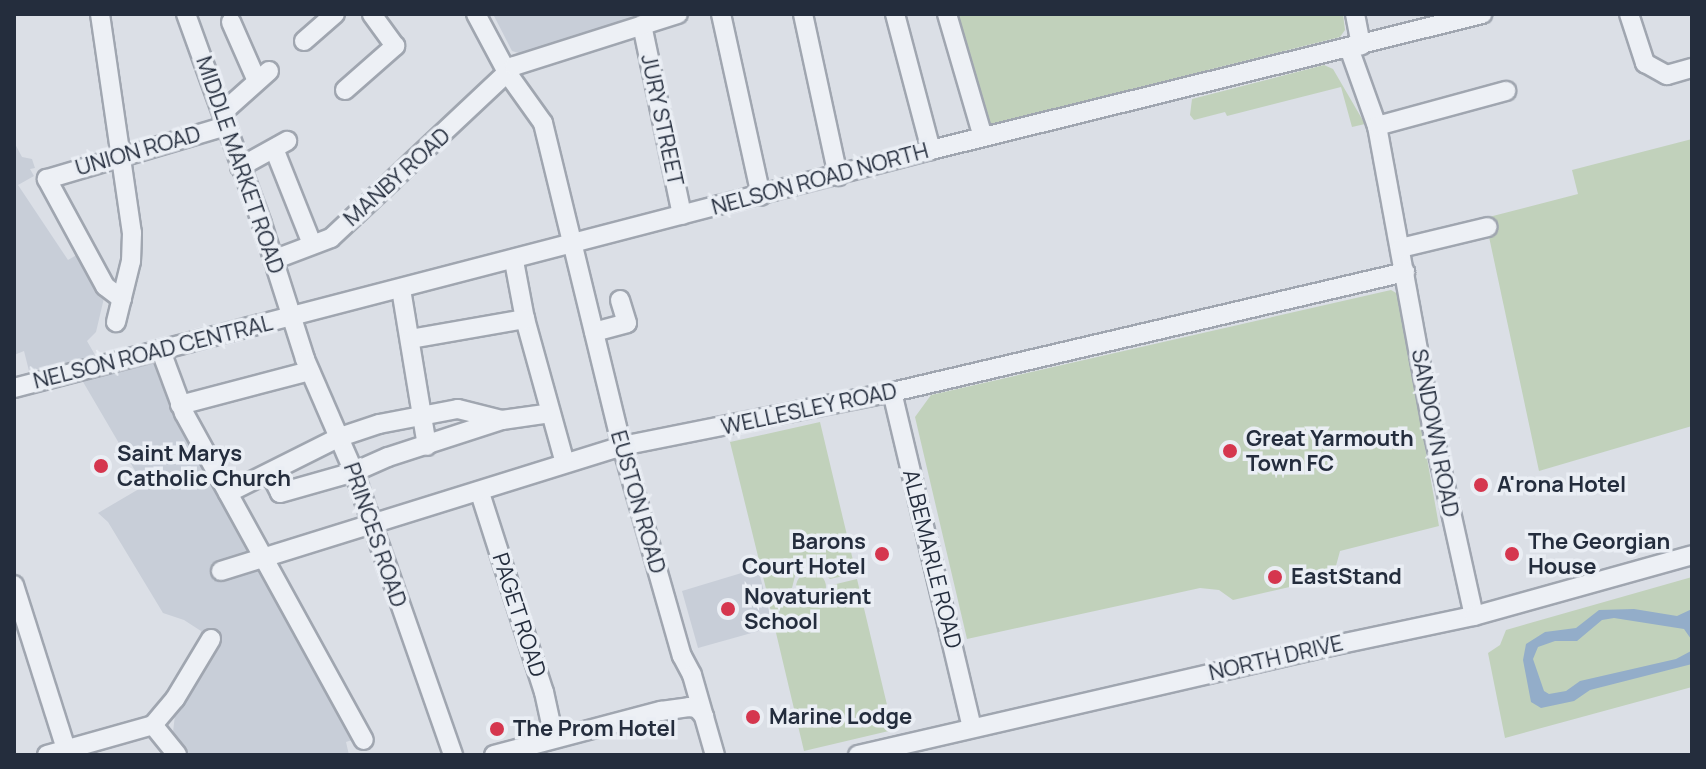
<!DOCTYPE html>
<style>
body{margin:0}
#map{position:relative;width:1706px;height:769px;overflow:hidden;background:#dbdfe6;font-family:Manrope,sans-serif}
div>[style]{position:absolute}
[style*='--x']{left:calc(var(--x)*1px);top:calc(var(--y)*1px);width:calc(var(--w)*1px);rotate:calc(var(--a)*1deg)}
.built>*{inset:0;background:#c8ced8}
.green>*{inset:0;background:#c1d1bb}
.round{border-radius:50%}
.water>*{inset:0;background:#93adc9}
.roads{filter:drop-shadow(2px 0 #a0a6b0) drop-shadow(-2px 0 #a0a6b0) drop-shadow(0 2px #a0a6b0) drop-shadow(0 -2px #a0a6b0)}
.minor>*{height:18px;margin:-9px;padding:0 9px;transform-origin:9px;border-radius:9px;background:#edf0f5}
.dots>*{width:22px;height:22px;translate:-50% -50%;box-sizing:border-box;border:4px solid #eaeef4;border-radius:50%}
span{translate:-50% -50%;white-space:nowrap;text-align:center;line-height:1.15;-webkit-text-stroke:7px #eaeef4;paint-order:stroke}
.street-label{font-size:22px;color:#242d3d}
.poi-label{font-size:22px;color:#242d3d;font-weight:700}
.left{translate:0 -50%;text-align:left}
.right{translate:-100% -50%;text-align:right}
.frame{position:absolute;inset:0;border:16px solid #242d3d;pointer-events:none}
</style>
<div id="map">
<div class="built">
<div style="clip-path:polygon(493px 14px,660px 14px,525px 55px,512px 51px)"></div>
<div style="clip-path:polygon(14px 142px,22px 157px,32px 159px,35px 168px,30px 169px,34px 176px,18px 185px,68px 260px,80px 253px,104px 298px,96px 332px,87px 341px,106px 374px,156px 360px,361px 737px,346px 742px,349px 755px,186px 755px,177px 742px,173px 732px,175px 715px,218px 646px,200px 636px,201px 631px,184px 620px,163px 613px,108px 522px,98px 513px,144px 486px,72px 363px,29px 371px,24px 351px,14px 355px)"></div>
<div style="clip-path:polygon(758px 568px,773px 627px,698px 648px,682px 591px)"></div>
</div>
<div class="green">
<div style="clip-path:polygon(951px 14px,1343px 14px,1345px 30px,1340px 37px,984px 126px)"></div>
<div style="clip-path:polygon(1324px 65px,1333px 69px,1365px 124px,1352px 127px,1341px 87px,1227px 116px,1225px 112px,1194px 120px,1190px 115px,1192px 99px)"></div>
<div style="clip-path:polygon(1692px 139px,1692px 426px,1539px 471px,1485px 218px,1578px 194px,1572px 170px)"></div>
<div style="clip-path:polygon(1391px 290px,1398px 294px,1439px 526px,1340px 551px,1333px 577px,1233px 600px,1219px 590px,1200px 588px,967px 639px,915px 417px,931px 395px)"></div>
<div style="clip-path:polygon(820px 422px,856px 573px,830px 579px,819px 568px,805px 567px,796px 572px,792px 588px,767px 593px,730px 442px)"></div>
<div class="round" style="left:796px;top:572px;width:30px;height:30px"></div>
<div style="clip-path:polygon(1692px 577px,1692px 687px,1505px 738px,1488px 653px,1500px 645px,1506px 630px)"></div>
<div style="clip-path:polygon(857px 579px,893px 730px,804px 751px,768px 599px,792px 594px,802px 606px,816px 607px,828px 600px,832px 585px)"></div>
</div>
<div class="water">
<div style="clip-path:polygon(evenodd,1634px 609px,1677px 616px,1692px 609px,1692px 664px,1590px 690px,1574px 701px,1541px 708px,1531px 702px,1523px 660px,1526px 644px,1545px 632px,1576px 628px,1599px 610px,1634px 609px,1614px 618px,1684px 629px,1691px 639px,1691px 651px,1676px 659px,1580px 681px,1566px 691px,1549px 694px,1544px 691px,1533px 659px,1538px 647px,1555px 641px,1577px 641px,1602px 620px,1614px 618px)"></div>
</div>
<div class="roads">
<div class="minor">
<div style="--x:100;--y:14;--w:221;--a:81.7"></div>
<div style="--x:132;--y:233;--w:28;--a:92"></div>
<div style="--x:131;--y:261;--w:63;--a:103.8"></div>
<div style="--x:186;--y:14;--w:223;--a:70.1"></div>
<div style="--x:262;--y:224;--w:142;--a:72.3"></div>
<div style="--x:305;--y:359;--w:123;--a:66.6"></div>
<div style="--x:354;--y:472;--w:300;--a:70.7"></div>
<div style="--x:476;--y:14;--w:68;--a:61.9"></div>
<div style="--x:508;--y:74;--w:60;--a:54.5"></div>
<div style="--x:543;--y:123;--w:333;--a:76.3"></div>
<div style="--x:622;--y:446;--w:218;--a:74.1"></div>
<div style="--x:682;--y:656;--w:21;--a:62"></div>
<div style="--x:692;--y:675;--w:83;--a:74"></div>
<div style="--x:721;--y:14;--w:186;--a:77.6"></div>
<div style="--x:803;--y:14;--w:166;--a:77.8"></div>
<div style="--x:895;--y:14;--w:141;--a:75.2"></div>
<div style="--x:947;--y:14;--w:128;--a:73.7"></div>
<div style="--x:1355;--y:14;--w:32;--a:79"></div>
<div style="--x:1629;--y:14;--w:52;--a:71.9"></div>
<div style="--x:1645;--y:63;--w:25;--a:29"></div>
<div style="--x:1667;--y:75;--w:26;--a:-16"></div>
<div style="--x:231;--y:22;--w:64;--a:66.2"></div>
<div style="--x:642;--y:25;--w:194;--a:78.1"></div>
<div style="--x:304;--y:41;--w:41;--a:-41.1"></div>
<div style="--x:1349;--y:48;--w:83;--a:70.3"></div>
<div style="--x:1377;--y:126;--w:310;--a:79.6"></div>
<div style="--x:1433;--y:431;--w:189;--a:77.5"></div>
<div style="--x:345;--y:90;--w:67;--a:-41.3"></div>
<div style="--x:395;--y:46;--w:39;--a:-126"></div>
<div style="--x:222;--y:113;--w:63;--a:-41.8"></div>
<div style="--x:1377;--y:126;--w:134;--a:-15.2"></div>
<div style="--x:275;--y:151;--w:100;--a:68.3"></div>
<div style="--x:240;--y:167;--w:54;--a:-29"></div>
<div style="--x:1401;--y:248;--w:89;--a:-13.6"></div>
<div style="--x:273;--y:260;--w:62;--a:-20.8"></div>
<div style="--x:331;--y:238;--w:251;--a:-43.2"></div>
<div style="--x:514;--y:66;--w:172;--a:-17.6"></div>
<div style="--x:514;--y:261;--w:59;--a:79.3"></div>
<div style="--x:525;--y:319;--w:149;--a:74.5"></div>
<div style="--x:401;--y:289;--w:159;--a:80.6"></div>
<div style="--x:122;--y:299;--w:21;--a:-143"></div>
<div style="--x:105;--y:286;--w:122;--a:-118.5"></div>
<div style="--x:47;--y:179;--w:187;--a:-16.5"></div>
<div style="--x:594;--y:332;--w:34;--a:-15"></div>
<div style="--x:627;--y:323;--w:24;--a:-107"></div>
<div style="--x:410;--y:339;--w:117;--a:-9.9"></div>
<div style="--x:161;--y:351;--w:66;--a:69.6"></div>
<div style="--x:184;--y:413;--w:373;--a:61.2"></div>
<div style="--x:14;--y:388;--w:947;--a:-14.55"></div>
<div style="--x:931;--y:150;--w:568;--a:-13.86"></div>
<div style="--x:892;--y:392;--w:344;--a:76.6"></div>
<div style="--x:180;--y:405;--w:134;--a:-14.7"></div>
<div style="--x:270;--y:473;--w:22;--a:63"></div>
<div style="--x:280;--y:493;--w:77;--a:-15.8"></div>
<div style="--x:354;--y:472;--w:37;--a:-24"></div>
<div style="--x:388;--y:457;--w:120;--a:-18"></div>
<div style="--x:228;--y:493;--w:125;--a:-26.6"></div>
<div style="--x:340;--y:437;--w:41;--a:-18.4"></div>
<div style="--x:379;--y:424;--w:80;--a:-10.8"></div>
<div style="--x:458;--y:409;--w:45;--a:14"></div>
<div style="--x:502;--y:420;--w:49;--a:-8.1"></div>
<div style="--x:480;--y:493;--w:209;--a:72.2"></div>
<div style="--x:544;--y:692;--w:47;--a:77.7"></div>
<div style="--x:221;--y:571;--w:420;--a:-17.3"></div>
<div style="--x:622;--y:446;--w:280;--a:-11.3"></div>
<div style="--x:897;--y:391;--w:522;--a:-13.18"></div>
<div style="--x:14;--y:585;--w:172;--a:72.4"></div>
<div style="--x:153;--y:725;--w:38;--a:51"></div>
<div style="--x:47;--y:755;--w:110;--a:-15.8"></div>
<div style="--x:153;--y:725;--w:34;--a:-50"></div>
<div style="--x:175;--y:699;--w:70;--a:-59"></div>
<div style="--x:494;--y:755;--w:173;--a:-14.8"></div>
<div style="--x:661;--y:711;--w:28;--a:-8"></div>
<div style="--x:689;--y:707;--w:8;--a:7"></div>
<div style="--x:697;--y:708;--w:11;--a:49"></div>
<div style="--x:858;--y:755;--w:466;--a:-13"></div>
<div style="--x:1312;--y:650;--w:166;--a:-11.9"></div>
<div style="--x:1474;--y:616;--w:226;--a:-15.6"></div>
</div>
</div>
<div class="dots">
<div style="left:1230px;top:451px;background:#d5364e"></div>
<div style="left:101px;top:466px;background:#d5364e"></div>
<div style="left:1481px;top:485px;background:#d5364e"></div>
<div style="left:882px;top:554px;background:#d5364e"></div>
<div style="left:1512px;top:554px;background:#d5364e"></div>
<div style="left:1275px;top:577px;background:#d5364e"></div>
<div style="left:728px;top:609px;background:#d5364e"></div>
<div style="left:753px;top:717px;background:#d5364e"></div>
<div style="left:497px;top:729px;background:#d5364e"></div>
</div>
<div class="street-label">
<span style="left:662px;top:120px;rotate:78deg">JURY STREET</span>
<span style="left:138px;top:151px;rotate:-16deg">UNION ROAD</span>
<span style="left:240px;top:165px;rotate:71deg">MIDDLE MARKET ROAD</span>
<span style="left:397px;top:177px;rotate:-42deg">MANBY ROAD</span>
<span style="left:820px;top:179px;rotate:-15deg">NELSON ROAD NORTH</span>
<span style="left:153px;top:352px;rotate:-14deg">NELSON ROAD CENTRAL</span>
<span style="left:809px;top:409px;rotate:-12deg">WELLESLEY ROAD</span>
<span style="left:1435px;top:433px;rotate:79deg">SANDOWN ROAD</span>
<span style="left:638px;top:502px;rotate:74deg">EUSTON ROAD</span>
<span style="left:375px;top:535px;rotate:71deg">PRINCES ROAD</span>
<span style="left:932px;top:559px;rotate:76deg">ALBEMARLE ROAD</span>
<span style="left:519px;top:615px;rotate:72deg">PAGET ROAD</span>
<span style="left:1276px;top:658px;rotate:-13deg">NORTH DRIVE</span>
</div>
<div class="poi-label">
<span class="left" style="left:1246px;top:451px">Great Yarmouth<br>Town FC</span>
<span class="left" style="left:117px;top:466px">Saint Marys<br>Catholic Church</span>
<span class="left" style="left:1497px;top:485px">A'rona Hotel</span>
<span class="right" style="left:866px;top:554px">Barons<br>Court Hotel</span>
<span class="left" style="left:1528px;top:554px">The Georgian<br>House</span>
<span class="left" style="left:1291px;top:577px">EastStand</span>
<span class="left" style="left:744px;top:609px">Novaturient<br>School</span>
<span class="left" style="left:769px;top:717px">Marine Lodge</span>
<span class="left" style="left:513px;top:729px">The Prom Hotel</span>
</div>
<div class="frame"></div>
</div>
